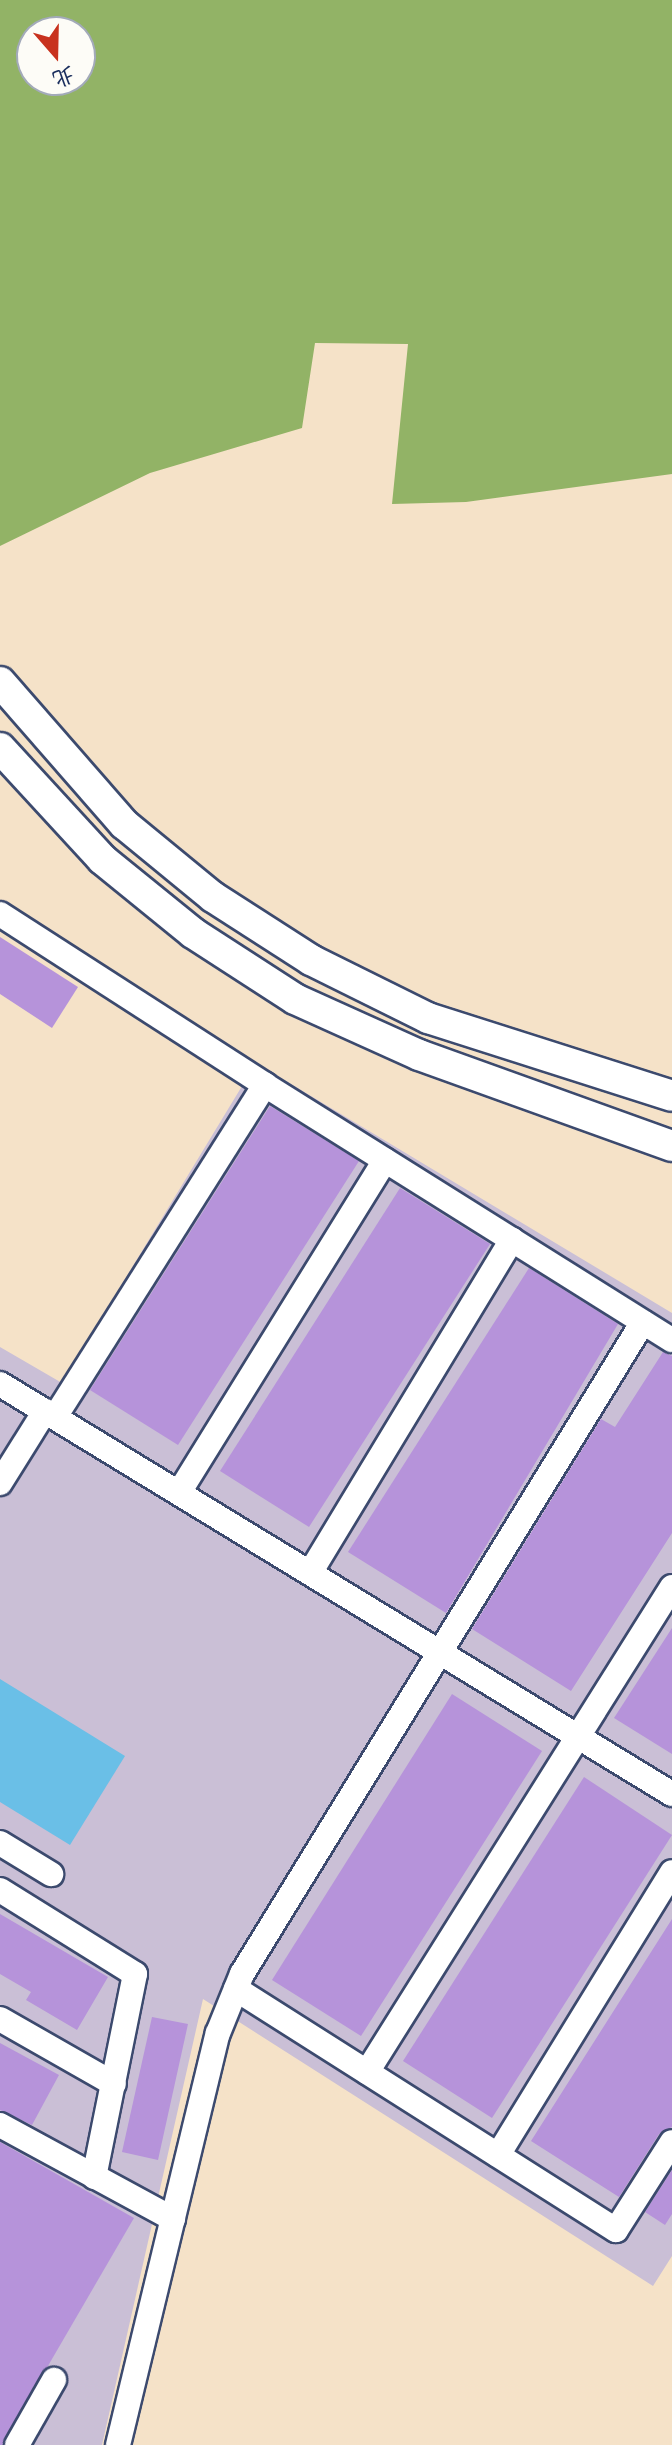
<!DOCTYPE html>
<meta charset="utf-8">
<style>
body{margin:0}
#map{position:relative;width:672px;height:2445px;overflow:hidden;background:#f5e2c8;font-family:Pangolin,"LXGW WenKai TC",sans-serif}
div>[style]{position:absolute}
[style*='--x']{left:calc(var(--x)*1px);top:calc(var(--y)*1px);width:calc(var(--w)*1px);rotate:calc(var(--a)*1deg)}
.industrial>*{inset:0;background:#cabfd6}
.forest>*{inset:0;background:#92b366}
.water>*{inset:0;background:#6abfe7}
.building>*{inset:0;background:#b693da}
.roads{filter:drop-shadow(2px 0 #3c4a6e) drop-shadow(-2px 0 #3c4a6e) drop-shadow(0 2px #3c4a6e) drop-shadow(0 -2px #3c4a6e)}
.minor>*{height:24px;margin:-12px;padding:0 12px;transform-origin:12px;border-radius:12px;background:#fff}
.major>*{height:30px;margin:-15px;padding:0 15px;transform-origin:15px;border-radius:15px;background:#fff}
span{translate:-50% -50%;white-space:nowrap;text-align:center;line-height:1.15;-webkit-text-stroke:7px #fdfcf7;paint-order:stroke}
.north{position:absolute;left:16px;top:16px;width:80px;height:80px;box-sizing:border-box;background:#fdfcf7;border:2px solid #a3aaba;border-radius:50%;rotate:160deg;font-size:22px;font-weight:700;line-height:32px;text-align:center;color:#1b2f5e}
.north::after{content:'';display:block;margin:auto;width:28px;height:36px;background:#c8321e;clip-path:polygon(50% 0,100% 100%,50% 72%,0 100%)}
</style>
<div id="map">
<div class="industrial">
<div style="clip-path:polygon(256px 1063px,672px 1313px,672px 2256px,653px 2286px,203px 1999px,102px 2445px,0 2445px,0 1347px,62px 1383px)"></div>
</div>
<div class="forest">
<div style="clip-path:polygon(evenodd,0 0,672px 0,672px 474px,466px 502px,392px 504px,408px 344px,315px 343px,302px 428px,150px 473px,0 546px,0 0,32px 32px,80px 32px,80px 80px,32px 80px,32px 32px)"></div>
</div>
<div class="water">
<div style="clip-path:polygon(0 1679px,125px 1756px,70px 1845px,0 1802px)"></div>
</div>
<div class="building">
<div style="clip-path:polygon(0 937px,78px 987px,52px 1028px,0 994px)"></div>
<div style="clip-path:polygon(270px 1106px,359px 1161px,178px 1445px,90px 1390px)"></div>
<div style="clip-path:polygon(400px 1188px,490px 1244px,309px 1527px,220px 1471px)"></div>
<div style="clip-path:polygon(529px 1268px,618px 1324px,446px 1613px,348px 1552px)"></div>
<div style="clip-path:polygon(663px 1352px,672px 1356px,672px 1533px,571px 1691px,472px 1629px,601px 1419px,615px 1427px)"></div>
<div style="clip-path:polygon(672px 1628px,672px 1754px,614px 1718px)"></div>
<div style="clip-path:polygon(452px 1694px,542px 1751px,361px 2036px,272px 1980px)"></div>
<div style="clip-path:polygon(584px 1777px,672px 1835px,492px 2118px,403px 2061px)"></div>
<div style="clip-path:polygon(0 1914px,108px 1977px,77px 2030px,26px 2000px,31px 1992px,0 1974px)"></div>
<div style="clip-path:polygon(672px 1919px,672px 2127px,659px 2134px,619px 2197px,531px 2141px)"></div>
<div style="clip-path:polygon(152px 2017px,188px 2024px,158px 2160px,122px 2152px)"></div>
<div style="clip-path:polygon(0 2043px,59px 2075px,32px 2125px,0 2110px)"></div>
<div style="clip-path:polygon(0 2142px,134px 2218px,2px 2445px,0 2445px)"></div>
<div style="clip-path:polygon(672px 2170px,672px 2214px,665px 2225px,645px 2212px)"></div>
</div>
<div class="roads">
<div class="minor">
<div style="--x:0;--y:914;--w:315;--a:32.8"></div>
<div style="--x:0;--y:1384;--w:787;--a:31.39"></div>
<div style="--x:55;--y:1417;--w:393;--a:-57.7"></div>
<div style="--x:265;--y:1085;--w:480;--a:32.1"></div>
<div style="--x:0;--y:1483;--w:85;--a:-58"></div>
<div style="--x:180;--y:1491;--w:389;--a:-58.2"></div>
<div style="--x:310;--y:1573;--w:390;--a:-58.8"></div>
<div style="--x:0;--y:1843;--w:60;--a:31.3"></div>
<div style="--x:0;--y:1890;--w:159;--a:31.9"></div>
<div style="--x:135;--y:1974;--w:207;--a:101.4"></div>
<div style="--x:236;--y:1989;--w:450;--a:32.4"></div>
<div style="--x:616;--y:2230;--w:104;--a:-57.5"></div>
<div style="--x:0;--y:2019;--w:131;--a:29.7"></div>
<div style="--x:367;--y:2072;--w:573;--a:-57.84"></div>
<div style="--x:0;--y:2125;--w:197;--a:28.5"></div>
<div style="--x:498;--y:2155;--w:332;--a:-58.4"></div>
<div style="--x:17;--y:2445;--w:75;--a:-60.4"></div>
<div style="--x:118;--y:2445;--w:424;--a:-76.4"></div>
<div style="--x:218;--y:2033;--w:64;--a:-67.9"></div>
<div style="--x:242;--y:1974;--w:765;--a:-58.41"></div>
</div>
<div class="major">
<div style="--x:0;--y:682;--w:189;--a:48.9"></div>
<div style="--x:124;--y:824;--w:115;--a:39.4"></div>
<div style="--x:213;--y:897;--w:117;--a:32.7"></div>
<div style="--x:311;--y:960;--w:131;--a:26.4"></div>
<div style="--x:428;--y:1018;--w:256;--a:17.7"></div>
<div style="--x:0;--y:748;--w:151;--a:47.4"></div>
<div style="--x:102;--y:859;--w:117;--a:39.1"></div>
<div style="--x:193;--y:933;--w:121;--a:32.9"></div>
<div style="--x:295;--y:999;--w:136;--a:24.3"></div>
<div style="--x:419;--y:1055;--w:269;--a:19.8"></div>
</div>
</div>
<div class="north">北</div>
</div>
